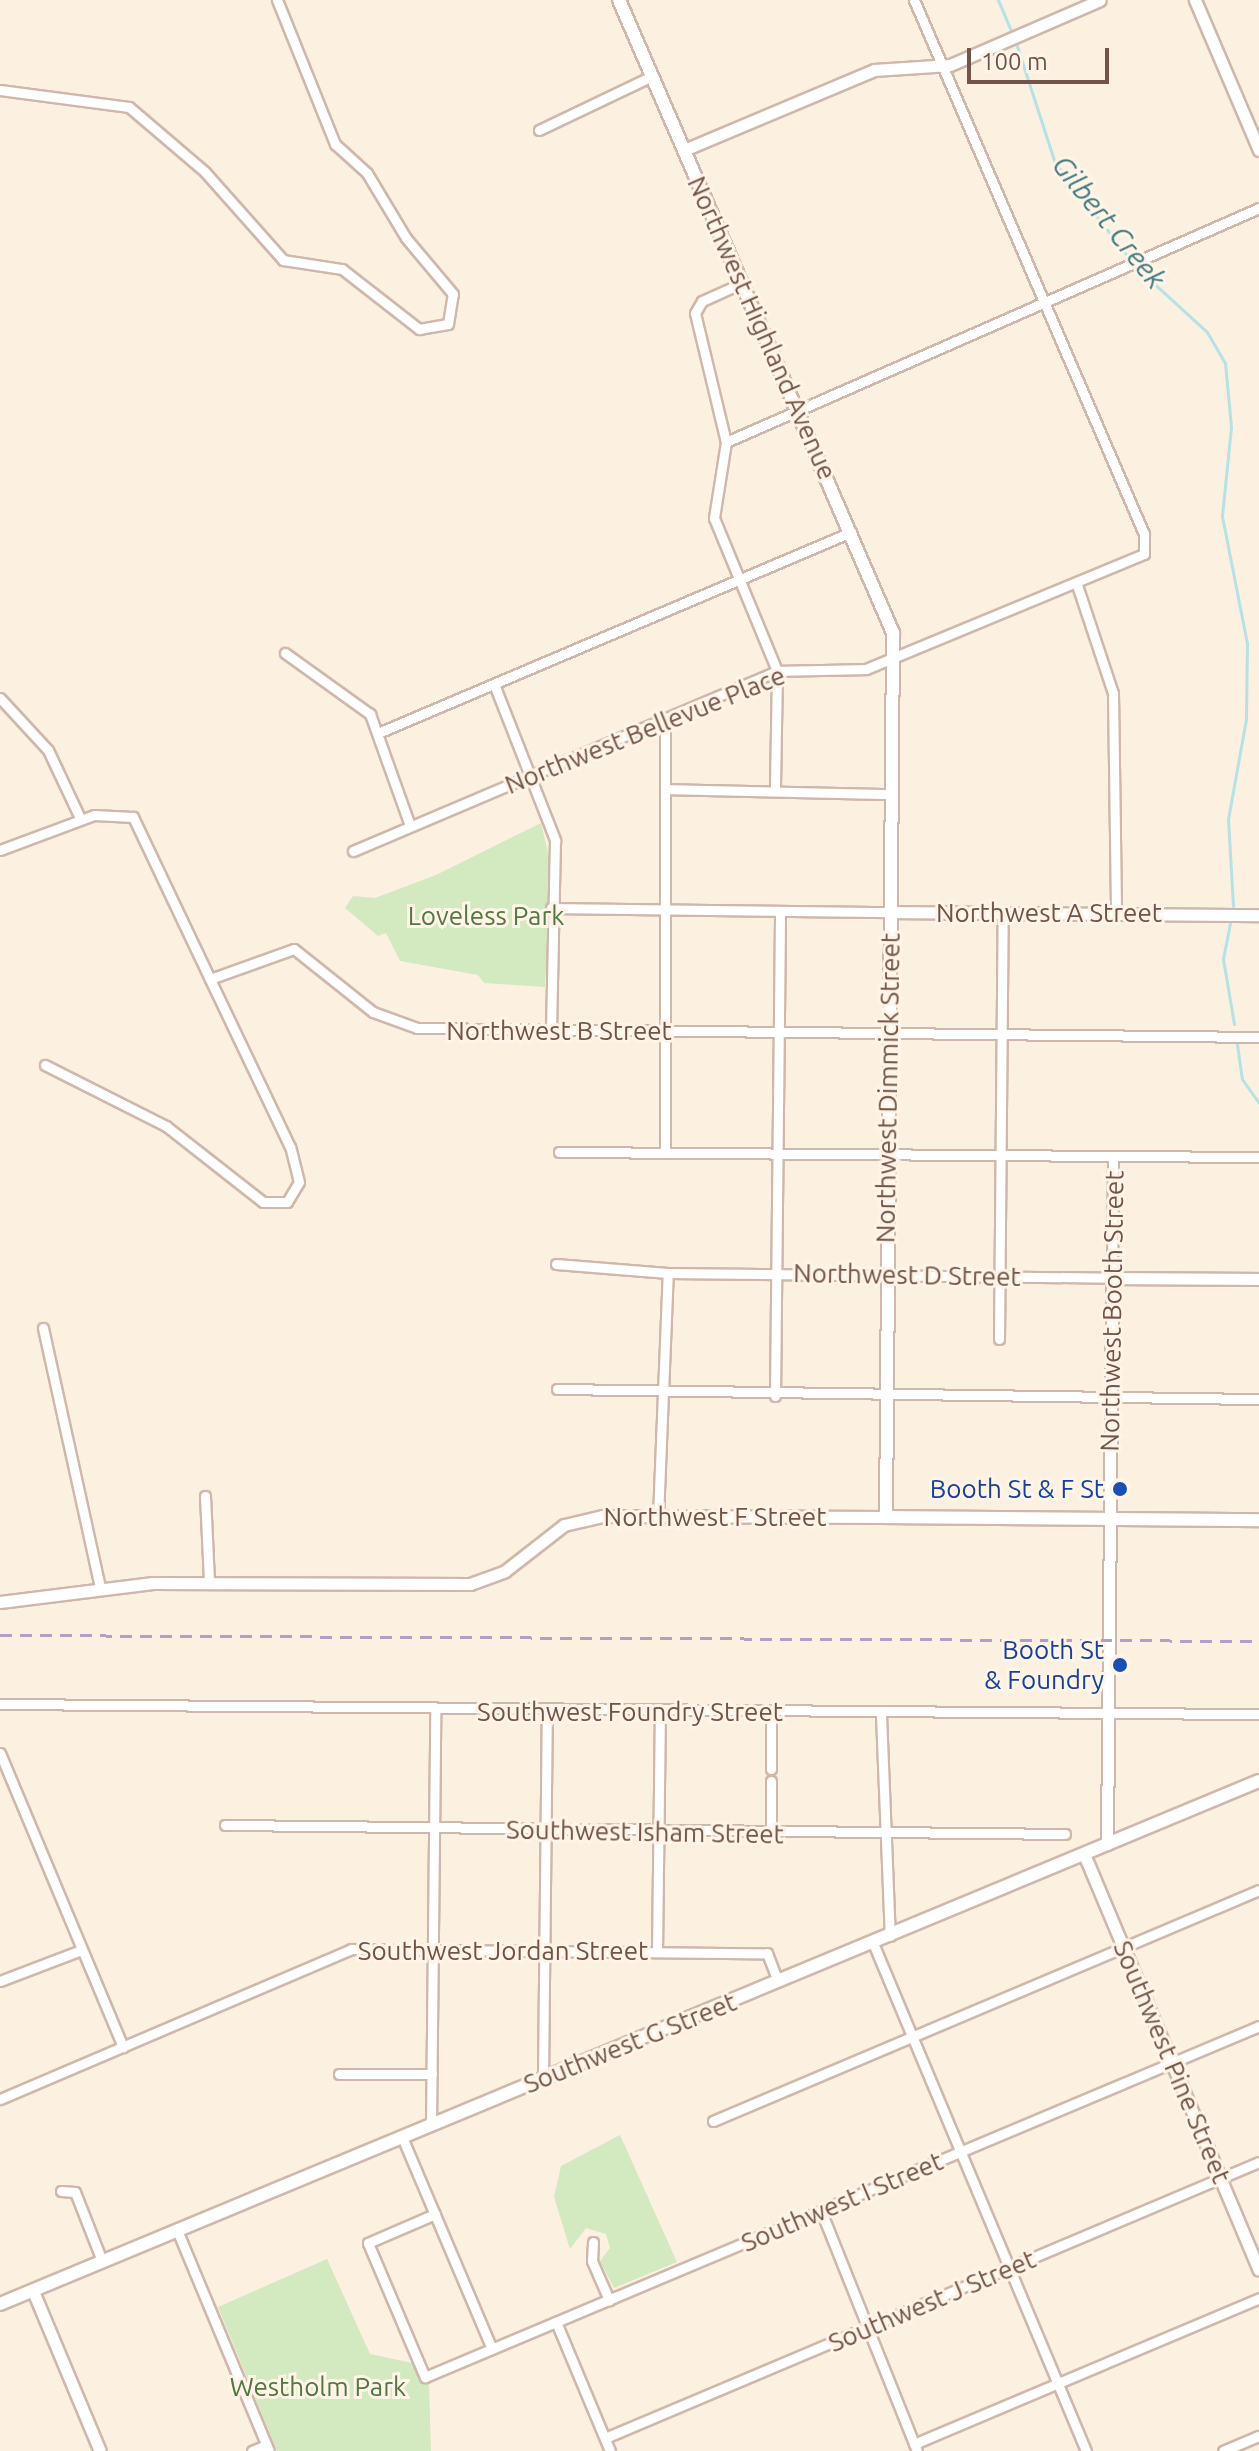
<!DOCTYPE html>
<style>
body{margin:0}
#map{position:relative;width:1259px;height:2451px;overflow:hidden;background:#fcf0e1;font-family:Ubuntu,sans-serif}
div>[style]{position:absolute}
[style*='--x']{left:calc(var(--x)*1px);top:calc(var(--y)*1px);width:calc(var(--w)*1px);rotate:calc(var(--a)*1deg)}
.green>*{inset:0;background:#d3e9c0}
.stream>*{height:3px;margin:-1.5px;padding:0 1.5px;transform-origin:1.5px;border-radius:1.5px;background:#b6e1e5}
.roads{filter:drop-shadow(2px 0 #cfb8ab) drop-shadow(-2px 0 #cfb8ab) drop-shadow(0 2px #cfb8ab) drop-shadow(0 -2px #cfb8ab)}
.minor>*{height:9px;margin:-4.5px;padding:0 4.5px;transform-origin:4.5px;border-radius:4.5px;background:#fff}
.tertiary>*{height:11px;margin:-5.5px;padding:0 5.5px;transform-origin:5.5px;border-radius:5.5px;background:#fff}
.secondary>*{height:12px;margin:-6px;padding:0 6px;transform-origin:6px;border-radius:6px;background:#fff}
.rail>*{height:3px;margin-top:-1.5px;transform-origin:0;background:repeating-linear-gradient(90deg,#b1a0c4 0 12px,transparent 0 20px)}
.dots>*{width:22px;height:22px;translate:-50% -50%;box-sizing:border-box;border:4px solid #fff4e7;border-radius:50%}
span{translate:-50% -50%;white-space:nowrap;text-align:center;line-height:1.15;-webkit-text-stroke:6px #fff4e7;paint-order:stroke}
.street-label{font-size:26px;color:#735448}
.park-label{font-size:26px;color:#547841}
.transit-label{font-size:26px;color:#164399}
.right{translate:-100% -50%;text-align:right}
.water-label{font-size:28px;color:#3f797f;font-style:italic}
.scale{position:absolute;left:967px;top:48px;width:142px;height:36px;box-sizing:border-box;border:4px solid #735448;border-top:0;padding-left:10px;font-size:24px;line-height:28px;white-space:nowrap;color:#735448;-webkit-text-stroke:6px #fff4e7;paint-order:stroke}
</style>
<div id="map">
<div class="green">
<div style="clip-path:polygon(541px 823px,552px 869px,545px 987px,484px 983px,478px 975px,400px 961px,386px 933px,378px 936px,345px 908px,353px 896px,375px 898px,436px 875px)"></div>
<div style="clip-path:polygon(620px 2135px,677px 2262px,614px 2288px,600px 2261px,610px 2248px,606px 2234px,586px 2228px,570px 2249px,554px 2197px,561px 2166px)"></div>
<div style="clip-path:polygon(327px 2259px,370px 2354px,417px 2364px,429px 2385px,431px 2451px,277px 2451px,218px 2307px)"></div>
</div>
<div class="stream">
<div style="--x:998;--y:0;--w:36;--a:67"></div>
<div style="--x:1015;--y:40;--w:129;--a:72"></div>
<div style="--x:1055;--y:163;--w:133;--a:52"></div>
<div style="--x:1137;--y:268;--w:95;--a:42.4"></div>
<div style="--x:1207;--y:332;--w:36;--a:60"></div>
<div style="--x:1225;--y:363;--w:64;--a:84.6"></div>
<div style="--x:1231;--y:427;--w:89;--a:95.8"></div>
<div style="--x:1222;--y:516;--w:129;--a:78.9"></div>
<div style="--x:1247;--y:643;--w:76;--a:90.8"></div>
<div style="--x:1246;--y:719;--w:102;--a:100.2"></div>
<div style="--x:1228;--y:819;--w:87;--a:86.7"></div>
<div style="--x:1230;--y:923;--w:37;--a:101"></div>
<div style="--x:1223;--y:959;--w:66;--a:80.4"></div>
<div style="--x:1237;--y:1044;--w:35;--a:82"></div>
<div style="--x:1242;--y:1079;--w:29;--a:55"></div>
</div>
<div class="roads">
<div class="minor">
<div style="--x:0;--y:90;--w:130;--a:7.5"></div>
<div style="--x:129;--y:107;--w:100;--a:40.5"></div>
<div style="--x:205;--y:172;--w:118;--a:48.4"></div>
<div style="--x:283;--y:260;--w:60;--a:8.7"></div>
<div style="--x:342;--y:269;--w:98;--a:37.9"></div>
<div style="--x:419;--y:329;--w:29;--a:-10"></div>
<div style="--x:448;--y:324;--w:30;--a:-81"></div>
<div style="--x:453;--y:294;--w:73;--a:-130"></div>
<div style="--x:406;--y:238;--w:76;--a:-121"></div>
<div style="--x:367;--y:173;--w:43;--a:-137.8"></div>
<div style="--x:335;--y:144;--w:155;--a:-111.9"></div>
<div style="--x:539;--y:130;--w:125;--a:-25.5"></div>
<div style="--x:742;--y:283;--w:44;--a:155.8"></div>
<div style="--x:702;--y:301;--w:14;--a:120"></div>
<div style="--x:695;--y:313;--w:133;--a:76.5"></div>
<div style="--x:726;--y:442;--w:77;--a:99"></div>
<div style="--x:714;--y:518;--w:165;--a:67.6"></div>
<div style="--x:777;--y:671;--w:120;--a:91"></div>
<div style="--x:726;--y:442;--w:582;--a:-23.7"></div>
<div style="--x:1077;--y:585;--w:114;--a:71.6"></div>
<div style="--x:1113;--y:693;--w:221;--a:89.2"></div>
<div style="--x:285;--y:653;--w:105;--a:35.7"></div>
<div style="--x:370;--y:714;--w:119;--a:70.3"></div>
<div style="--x:494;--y:684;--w:168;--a:68.6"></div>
<div style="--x:555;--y:840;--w:191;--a:91.2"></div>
<div style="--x:0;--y:698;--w:71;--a:47.3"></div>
<div style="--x:48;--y:750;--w:75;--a:64.8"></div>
<div style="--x:378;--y:733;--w:514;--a:-23.02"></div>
<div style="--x:665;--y:789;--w:224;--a:1.3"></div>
<div style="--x:0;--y:850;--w:100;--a:-20.4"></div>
<div style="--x:94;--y:815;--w:39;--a:3"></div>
<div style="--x:133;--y:817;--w:179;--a:64.6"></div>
<div style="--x:210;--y:979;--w:89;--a:-19.7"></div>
<div style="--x:294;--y:949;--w:101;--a:38.6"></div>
<div style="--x:373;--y:1012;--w:47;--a:20"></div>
<div style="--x:417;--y:1028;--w:842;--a:0.61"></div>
<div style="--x:353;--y:851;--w:461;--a:-23"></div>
<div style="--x:777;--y:671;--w:89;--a:-1.3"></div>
<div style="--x:866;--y:669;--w:301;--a:-22.5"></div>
<div style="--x:1144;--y:554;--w:20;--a:-90"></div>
<div style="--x:1144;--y:534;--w:581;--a:-113.3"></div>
<div style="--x:551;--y:908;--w:339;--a:0.7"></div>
<div style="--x:45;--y:1065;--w:136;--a:26.8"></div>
<div style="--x:166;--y:1126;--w:123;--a:38.1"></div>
<div style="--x:263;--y:1202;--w:24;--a:0"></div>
<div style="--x:287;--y:1202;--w:23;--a:-59"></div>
<div style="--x:299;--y:1182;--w:36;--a:-104"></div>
<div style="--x:290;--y:1147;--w:186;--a:-115.5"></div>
<div style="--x:559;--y:1152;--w:700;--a:0.41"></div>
<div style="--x:665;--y:1152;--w:433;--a:-90"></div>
<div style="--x:556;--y:1264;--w:112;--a:4.6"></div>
<div style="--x:668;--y:1273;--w:444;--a:0.6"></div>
<div style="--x:1112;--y:1278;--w:122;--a:-89.5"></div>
<div style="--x:43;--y:1328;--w:265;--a:77.6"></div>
<div style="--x:999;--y:1339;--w:426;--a:-89.5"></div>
<div style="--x:557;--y:1389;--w:702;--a:0.82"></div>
<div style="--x:775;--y:1396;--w:483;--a:-89.4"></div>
<div style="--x:205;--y:1496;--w:85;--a:87.3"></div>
<div style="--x:658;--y:1517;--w:244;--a:-87.7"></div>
<div style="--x:0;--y:1704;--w:1259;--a:0.46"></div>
<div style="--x:881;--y:1715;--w:221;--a:87.7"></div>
<div style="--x:0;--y:1753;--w:319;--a:67.3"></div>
<div style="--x:771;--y:1769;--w:56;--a:-90"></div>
<div style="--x:225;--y:1825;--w:840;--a:0.61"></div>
<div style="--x:771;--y:1833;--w:52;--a:-90"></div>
<div style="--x:873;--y:1943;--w:551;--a:67.25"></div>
<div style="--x:657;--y:1952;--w:241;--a:-89.3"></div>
<div style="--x:0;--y:1981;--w:87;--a:-20.9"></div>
<div style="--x:339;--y:2074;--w:93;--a:0"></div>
<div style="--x:543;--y:2079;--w:367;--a:-89.4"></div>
<div style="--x:0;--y:2099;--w:382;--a:-23.1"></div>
<div style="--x:351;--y:1949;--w:416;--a:0.6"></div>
<div style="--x:767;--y:1953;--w:30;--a:69"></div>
<div style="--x:713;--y:2121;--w:593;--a:-22.93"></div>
<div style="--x:431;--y:2125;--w:415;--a:-89.4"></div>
<div style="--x:402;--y:2137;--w:230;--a:67"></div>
<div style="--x:61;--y:2191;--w:14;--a:4"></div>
<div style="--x:75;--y:2192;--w:74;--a:68.6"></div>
<div style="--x:821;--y:2211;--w:258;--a:68.2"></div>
<div style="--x:435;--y:2214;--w:73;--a:156.6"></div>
<div style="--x:368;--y:2243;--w:146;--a:67"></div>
<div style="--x:425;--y:2377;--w:905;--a:-22.82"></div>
<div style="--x:177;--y:2230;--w:239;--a:67.4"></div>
<div style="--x:593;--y:2242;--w:19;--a:93"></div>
<div style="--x:592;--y:2261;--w:43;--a:66.4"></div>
<div style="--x:556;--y:2322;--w:140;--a:67.3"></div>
<div style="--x:605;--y:2438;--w:710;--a:-22.88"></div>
<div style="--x:914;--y:2444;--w:375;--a:-22.9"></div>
<div style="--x:252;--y:2451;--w:15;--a:-23"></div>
<div style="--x:1223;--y:2451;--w:39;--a:-23"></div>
</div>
<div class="tertiary">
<div style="--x:1195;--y:0;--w:163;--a:66.9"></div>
<div style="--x:684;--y:150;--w:206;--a:-22.8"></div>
<div style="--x:874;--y:70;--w:76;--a:-3.8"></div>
<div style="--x:950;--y:65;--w:163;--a:-23.4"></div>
<div style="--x:890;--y:912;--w:369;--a:0.5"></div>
<div style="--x:0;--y:1602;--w:154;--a:-7.1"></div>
<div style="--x:153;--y:1583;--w:317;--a:0.2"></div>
<div style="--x:470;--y:1584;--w:37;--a:-20"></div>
<div style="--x:505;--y:1571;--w:75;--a:-37.9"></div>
<div style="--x:564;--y:1525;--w:39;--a:-13"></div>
<div style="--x:602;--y:1516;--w:284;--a:0.2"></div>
<div style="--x:1107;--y:1844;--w:566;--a:-89.49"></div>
<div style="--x:1112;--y:1278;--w:147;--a:0.4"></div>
<div style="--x:1084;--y:1854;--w:451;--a:67.2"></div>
<div style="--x:33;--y:2291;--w:173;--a:67.3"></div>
</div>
<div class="secondary">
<div style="--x:619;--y:0;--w:690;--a:66.59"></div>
<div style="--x:893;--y:633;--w:884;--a:90.45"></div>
<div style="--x:886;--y:1517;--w:373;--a:0.5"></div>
<div style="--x:0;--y:2304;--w:1363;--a:-22.56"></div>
</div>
</div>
<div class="rail">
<div style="--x:0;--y:1635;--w:1259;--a:0.27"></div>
</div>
<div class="dots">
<div style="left:1120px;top:1489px;background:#1a4fb4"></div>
<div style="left:1120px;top:1665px;background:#1a4fb4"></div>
</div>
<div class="street-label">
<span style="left:762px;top:328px;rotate:66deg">Northwest Highland Avenue</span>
<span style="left:645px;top:730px;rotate:-22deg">Northwest Bellevue Place</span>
<span style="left:1049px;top:913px">Northwest A Street</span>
<span style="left:559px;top:1031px">Northwest B Street</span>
<span style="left:888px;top:1088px;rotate:-89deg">Northwest Dimmick Street</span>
<span style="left:907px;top:1275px;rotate:1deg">Northwest D Street</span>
<span style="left:1112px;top:1311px;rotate:-89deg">Northwest Booth Street</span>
<span style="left:715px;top:1517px">Northwest F Street</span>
<span style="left:630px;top:1712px">Southwest Foundry Street</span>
<span style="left:645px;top:1832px;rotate:1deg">Southwest Isham Street</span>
<span style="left:503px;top:1951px">Southwest Jordan Street</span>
<span style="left:630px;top:2043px;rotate:-22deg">Southwest G Street</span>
<span style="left:1172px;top:2062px;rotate:67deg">Southwest Pine Street</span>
<span style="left:842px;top:2202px;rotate:-23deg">Southwest I Street</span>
<span style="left:932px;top:2301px;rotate:-23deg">Southwest J Street</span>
</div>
<div class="park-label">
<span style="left:486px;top:916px">Loveless Park</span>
<span style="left:318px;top:2387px">Westholm Park</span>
</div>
<div class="transit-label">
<span class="right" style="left:1104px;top:1489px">Booth St &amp; F St</span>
<span class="right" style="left:1104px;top:1665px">Booth St<br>&amp; Foundry</span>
</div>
<div class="water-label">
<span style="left:1109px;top:222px;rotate:51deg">Gilbert Creek</span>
</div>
<div class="scale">100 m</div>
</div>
